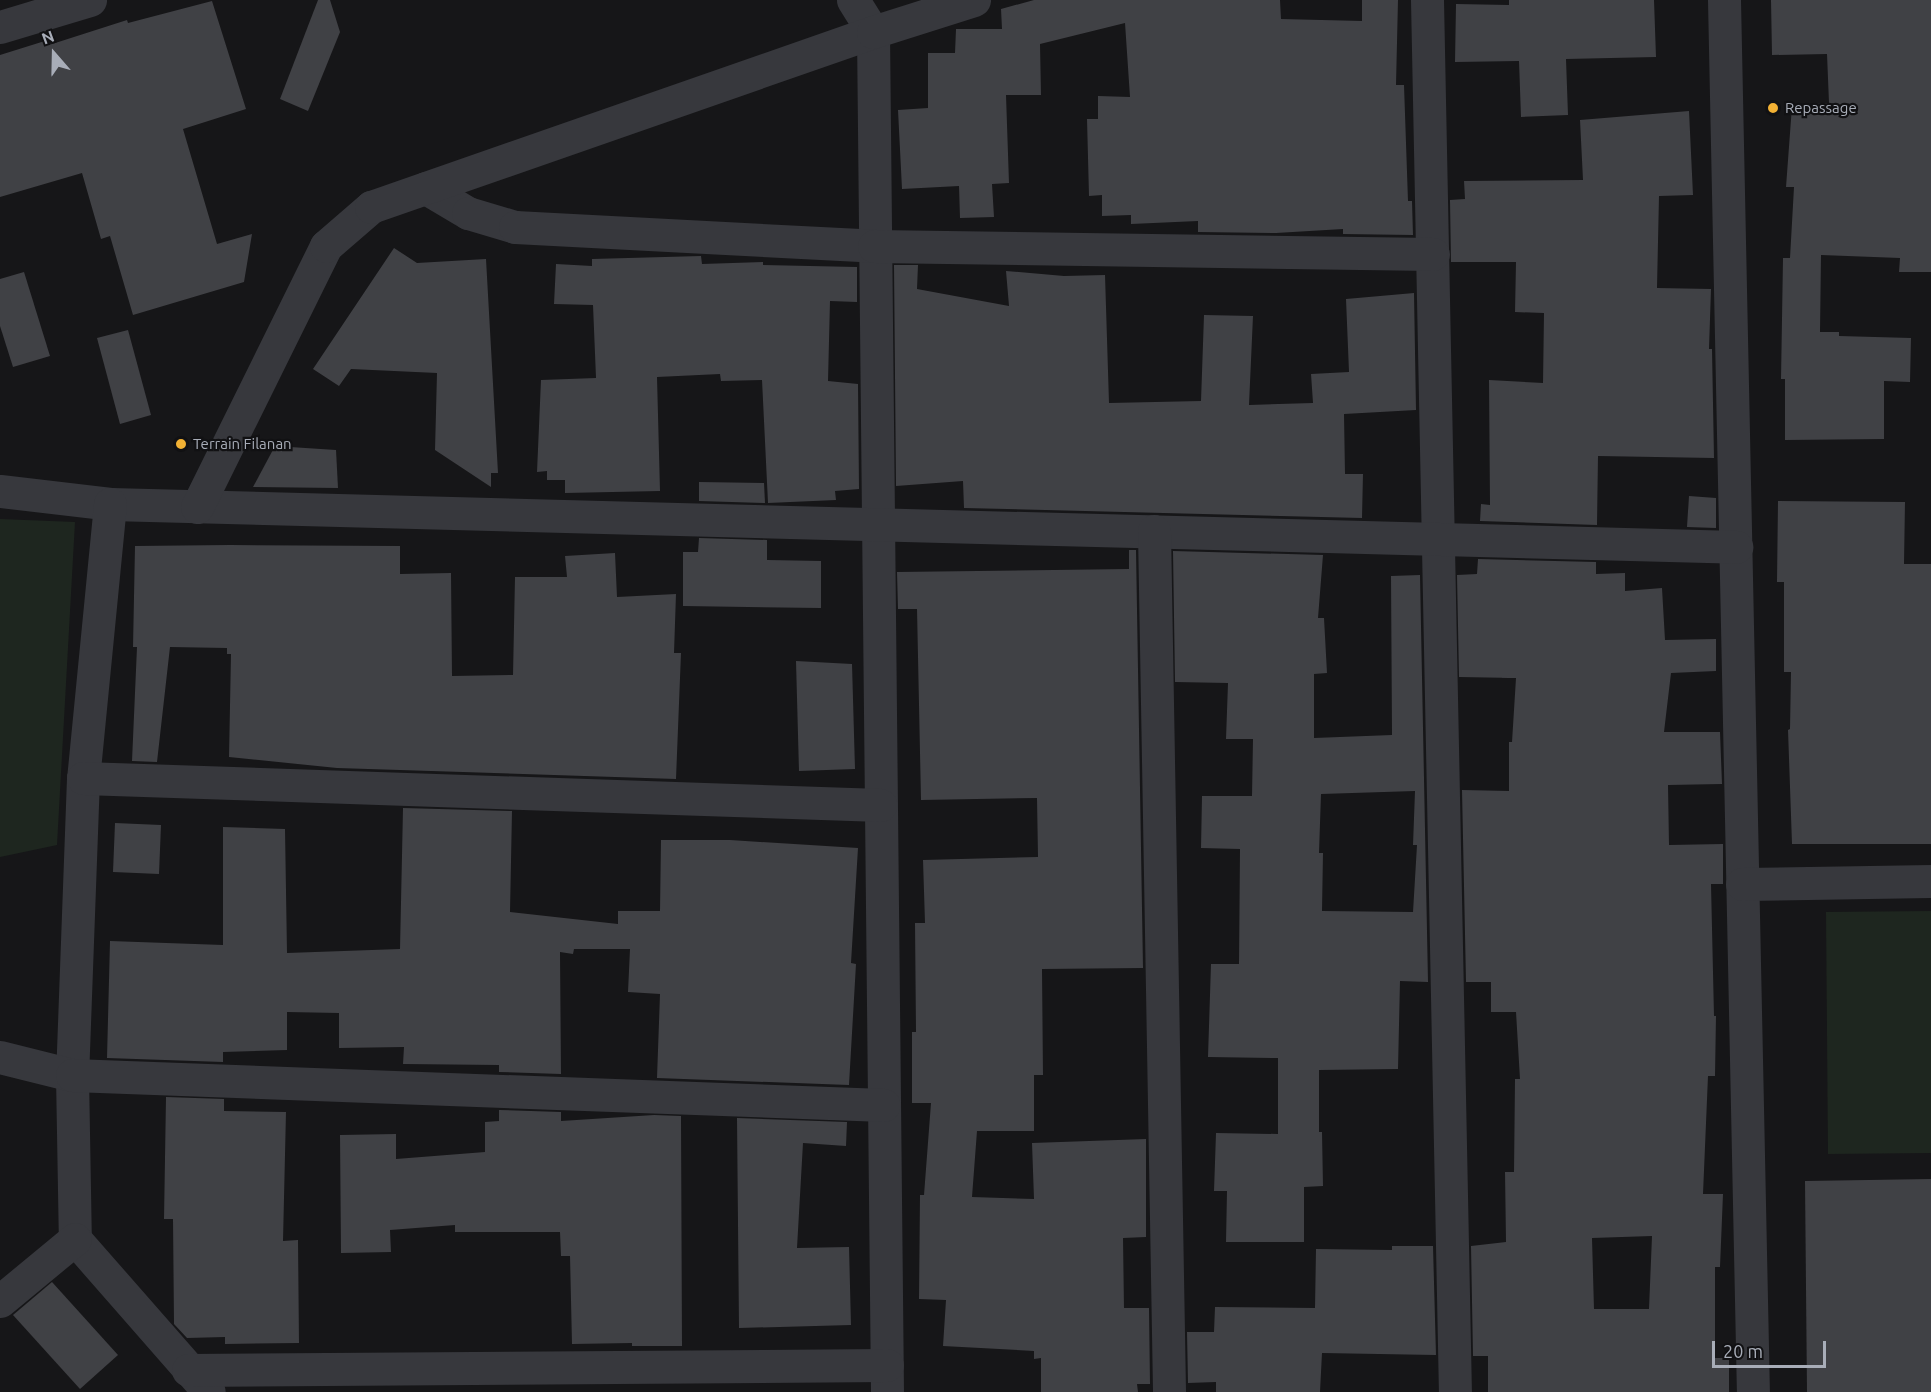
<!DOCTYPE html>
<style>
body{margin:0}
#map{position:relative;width:1931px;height:1392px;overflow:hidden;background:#161618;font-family:Ubuntu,sans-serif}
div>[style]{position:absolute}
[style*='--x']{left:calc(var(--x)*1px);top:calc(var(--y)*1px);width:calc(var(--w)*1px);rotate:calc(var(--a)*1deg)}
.green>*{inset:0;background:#1e261f}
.building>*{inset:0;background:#404145}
.minor>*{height:33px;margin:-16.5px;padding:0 16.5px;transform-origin:16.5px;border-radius:16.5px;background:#37383d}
.dots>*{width:16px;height:16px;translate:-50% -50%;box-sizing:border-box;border:3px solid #111113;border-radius:50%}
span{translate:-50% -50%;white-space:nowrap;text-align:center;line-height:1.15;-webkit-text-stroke:4.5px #111113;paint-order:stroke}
.poi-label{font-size:15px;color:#a8adb8}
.left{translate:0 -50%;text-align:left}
.north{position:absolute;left:24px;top:24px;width:60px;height:60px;-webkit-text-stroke:4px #111113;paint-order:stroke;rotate:340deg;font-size:16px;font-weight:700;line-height:24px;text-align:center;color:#a8adb8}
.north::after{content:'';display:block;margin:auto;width:21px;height:27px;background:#a8adb8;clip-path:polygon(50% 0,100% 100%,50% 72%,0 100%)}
.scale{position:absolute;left:1712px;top:1341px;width:114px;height:27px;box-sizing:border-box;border:3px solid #a8adb8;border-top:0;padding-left:8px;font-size:18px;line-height:21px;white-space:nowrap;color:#a8adb8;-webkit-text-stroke:4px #111113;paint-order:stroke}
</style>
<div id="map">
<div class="green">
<div style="clip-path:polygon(0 519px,75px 522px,57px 845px,0 857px)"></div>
<div style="clip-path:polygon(1931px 911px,1931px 1153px,1828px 1154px,1826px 912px)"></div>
</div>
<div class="building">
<div style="clip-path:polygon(318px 0,330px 0,340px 32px,308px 111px,280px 99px)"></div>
<div style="clip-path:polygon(1034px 0,1280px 0,1281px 19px,1362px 21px,1362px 0,1398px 0,1396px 85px,1404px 85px,1408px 201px,1412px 201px,1413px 235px,1343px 234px,1343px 229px,1276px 233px,1198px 232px,1198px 221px,1131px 224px,1131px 215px,1102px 216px,1102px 195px,1089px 196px,1087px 119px,1098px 119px,1098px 96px,1130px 97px,1125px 23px,1040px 44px,1041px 95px,1006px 95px,1009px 183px,992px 184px,994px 217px,960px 218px,959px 186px,902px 189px,898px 110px,928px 108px,928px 53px,955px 53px,956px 29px,1002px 29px,1001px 9px)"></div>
<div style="clip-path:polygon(1509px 0,1654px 0,1656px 57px,1566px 59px,1568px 115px,1521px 117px,1519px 61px,1455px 62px,1456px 4px,1509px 5px)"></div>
<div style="clip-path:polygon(1771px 0,1931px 0,1931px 272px,1899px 272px,1900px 258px,1821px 255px,1820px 332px,1839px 332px,1839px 336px,1911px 338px,1910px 382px,1884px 381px,1884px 439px,1785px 440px,1785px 379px,1781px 379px,1783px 258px,1790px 258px,1794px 187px,1786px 187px,1792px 106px,1829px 103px,1827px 54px,1772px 55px)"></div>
<div style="clip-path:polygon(212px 1px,246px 109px,183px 129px,217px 244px,252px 234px,244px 282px,133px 315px,110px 236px,101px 239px,82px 173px,0 197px,0 55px,48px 40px,49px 45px,127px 20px,128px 23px)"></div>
<div style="clip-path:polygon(1689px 111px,1693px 195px,1659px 196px,1657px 288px,1711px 289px,1709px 349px,1712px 349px,1714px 458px,1598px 456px,1597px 525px,1480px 521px,1481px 504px,1490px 505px,1489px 380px,1543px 383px,1544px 313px,1515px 312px,1516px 262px,1451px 262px,1450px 200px,1465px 199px,1464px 181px,1583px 180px,1580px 120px)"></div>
<div style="clip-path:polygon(394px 248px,417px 263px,486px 259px,498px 473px,491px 473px,491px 487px,435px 450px,437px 373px,351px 369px,339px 386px,313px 369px)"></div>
<div style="clip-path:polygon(701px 256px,702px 264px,763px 262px,763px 265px,857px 267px,857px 302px,830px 301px,828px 381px,858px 384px,859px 489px,835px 491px,836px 500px,768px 503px,762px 380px,721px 381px,720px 374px,657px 377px,660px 491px,565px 493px,565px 480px,547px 480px,547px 471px,537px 472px,541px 380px,596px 378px,593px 305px,554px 304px,556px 264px,592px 266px,592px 259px)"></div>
<div style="clip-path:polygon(894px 265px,918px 265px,917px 289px,1009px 306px,1006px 271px,1064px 276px,1105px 275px,1109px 403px,1201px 401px,1204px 315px,1253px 316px,1249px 405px,1313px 403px,1311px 374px,1349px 372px,1346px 299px,1414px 293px,1416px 410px,1344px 414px,1345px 474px,1363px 474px,1362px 518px,964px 508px,963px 481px,896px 486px)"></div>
<div style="clip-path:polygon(24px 272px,50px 356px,13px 367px,0 326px,0 279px)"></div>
<div style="clip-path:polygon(128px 330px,151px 415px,120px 424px,97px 338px)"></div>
<div style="clip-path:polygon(275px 446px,336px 450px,338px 488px,253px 487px)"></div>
<div style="clip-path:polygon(699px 482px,764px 483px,765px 503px,699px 501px)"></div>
<div style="clip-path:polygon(1689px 496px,1716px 498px,1716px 528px,1687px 527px)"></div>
<div style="clip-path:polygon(1778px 501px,1905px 502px,1904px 564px,1931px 564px,1931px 844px,1792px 844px,1788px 730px,1790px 729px,1791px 672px,1784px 672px,1784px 582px,1777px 582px)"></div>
<div style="clip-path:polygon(699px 538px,767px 540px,767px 560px,821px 561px,821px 608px,683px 606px,683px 552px,698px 552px)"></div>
<div style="clip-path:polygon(230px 545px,400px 546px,400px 574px,451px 573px,452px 676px,513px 675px,515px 577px,567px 577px,565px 556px,615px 553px,617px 597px,676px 594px,674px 653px,681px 653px,676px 779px,337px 768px,229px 757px,231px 654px,227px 654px,227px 648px,170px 647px,157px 762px,132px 761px,137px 647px,133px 647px,135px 546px)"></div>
<div style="clip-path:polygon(1129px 550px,1136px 550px,1143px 968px,1042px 969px,1043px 1075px,1034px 1075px,1034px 1131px,977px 1131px,972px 1197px,1034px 1199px,1032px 1143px,1146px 1139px,1146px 1237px,1123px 1238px,1124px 1308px,1149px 1308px,1150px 1384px,1137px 1384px,1138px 1392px,1041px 1392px,1041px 1358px,1034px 1359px,1034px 1351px,943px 1346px,946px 1300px,919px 1299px,920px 1195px,924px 1195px,931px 1103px,912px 1103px,912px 1032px,916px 1032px,915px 923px,925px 923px,923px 860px,1038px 857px,1037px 798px,921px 800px,917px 609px,898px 609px,897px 572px,1129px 569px)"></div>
<div style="clip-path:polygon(evenodd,1173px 551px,1323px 555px,1318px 618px,1324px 618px,1327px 673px,1314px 674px,1314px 738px,1392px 735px,1391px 576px,1420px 575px,1428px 982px,1400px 981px,1398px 1069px,1319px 1070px,1319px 1132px,1322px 1132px,1323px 1186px,1304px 1187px,1304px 1242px,1226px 1242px,1227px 1191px,1214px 1191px,1216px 1133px,1278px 1134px,1278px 1058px,1208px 1057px,1211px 964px,1239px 964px,1240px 849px,1201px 848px,1202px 796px,1252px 796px,1253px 739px,1226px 739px,1228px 683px,1175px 682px,1173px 551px,1415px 791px,1413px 845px,1417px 845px,1413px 912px,1322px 911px,1323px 853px,1319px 853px,1321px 794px,1415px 791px)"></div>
<div style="clip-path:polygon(evenodd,1478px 559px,1596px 562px,1596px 574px,1625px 573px,1625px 591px,1662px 588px,1665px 640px,1716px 639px,1716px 671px,1671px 673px,1664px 732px,1720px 732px,1722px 784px,1668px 785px,1669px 845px,1723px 844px,1723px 884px,1711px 884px,1714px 1016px,1716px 1016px,1715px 1076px,1708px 1076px,1703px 1194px,1723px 1194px,1720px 1267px,1715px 1267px,1715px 1358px,1729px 1358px,1729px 1392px,1488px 1392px,1488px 1356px,1473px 1356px,1471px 1246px,1506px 1242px,1505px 1172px,1514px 1172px,1515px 1079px,1520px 1079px,1516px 1012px,1491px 1012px,1491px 982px,1466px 982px,1462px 790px,1509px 791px,1509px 742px,1512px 742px,1516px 678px,1459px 677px,1457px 575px,1477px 574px,1478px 559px,1652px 1236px,1649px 1309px,1594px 1309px,1592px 1238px,1652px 1236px)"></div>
<div style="clip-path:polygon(796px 661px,852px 664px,855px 769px,799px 771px)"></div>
<div style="clip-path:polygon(403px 808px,512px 811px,510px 912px,618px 924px,618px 911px,660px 911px,661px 840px,730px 840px,858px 848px,851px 963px,856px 964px,849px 1085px,657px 1078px,660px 994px,628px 992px,630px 949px,574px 949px,573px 954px,560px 952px,561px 1074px,499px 1072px,499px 1065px,403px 1064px,404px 1047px,339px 1048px,339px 1013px,287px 1012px,287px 1050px,223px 1052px,223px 1062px,107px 1058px,110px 941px,223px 945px,223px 827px,285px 829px,287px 953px,400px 949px)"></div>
<div style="clip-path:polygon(115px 823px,161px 825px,159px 874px,113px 872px)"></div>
<div style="clip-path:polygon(166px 1097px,224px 1099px,224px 1111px,286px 1112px,283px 1241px,298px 1240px,299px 1343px,225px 1344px,225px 1337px,187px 1338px,174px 1324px,173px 1219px,164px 1219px)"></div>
<div style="clip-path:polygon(499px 1110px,561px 1112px,561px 1121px,654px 1115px,681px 1116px,682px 1346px,632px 1346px,632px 1343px,572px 1344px,570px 1256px,561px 1256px,560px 1232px,455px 1232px,455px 1225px,390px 1230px,391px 1252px,341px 1253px,340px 1135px,396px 1134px,396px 1159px,485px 1152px,485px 1122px,499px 1121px)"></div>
<div style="clip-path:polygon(737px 1118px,847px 1122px,846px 1146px,803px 1143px,797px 1248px,849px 1247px,851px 1325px,739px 1328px)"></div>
<div style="clip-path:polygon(1931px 1179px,1931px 1392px,1807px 1392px,1805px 1181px)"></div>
<div style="clip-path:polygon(1392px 1246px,1433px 1246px,1436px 1355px,1322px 1353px,1320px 1392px,1216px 1392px,1216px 1382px,1188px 1383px,1187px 1332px,1214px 1332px,1215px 1307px,1315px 1308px,1316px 1249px,1392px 1250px)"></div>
<div style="clip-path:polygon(52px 1282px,118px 1355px,80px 1389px,13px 1315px)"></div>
</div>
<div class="minor">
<div style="--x:853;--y:0;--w:38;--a:58"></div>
<div style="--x:873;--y:32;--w:1360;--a:89.41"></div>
<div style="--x:1427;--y:0;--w:1392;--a:88.85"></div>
<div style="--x:1724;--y:0;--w:1392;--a:88.81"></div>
<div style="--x:0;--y:27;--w:94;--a:-16.7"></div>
<div style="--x:426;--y:188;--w:49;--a:30.8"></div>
<div style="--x:468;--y:213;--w:49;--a:16.6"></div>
<div style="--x:515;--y:227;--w:360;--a:3"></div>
<div style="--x:874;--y:246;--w:559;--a:0.82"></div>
<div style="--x:0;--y:491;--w:111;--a:6.7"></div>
<div style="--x:110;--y:504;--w:1627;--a:1.51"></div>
<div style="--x:110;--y:504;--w:275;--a:95.6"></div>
<div style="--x:83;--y:778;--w:297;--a:92.1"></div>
<div style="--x:72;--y:1075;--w:164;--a:89"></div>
<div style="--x:75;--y:1239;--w:203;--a:48.8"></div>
<div style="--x:197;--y:507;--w:291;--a:-63.7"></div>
<div style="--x:326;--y:246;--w:60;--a:-40.9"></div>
<div style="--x:371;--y:207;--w:532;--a:-19.22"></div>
<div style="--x:873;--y:32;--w:106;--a:-17.6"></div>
<div style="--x:1154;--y:531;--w:861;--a:89"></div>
<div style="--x:83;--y:778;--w:798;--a:1.94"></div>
<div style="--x:1742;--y:884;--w:189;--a:-0.9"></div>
<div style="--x:0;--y:1057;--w:74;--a:14"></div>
<div style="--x:72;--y:1075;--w:812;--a:2.12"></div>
<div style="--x:0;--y:1301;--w:97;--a:-39.6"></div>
<div style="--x:188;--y:1370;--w:699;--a:-0.41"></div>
</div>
<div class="dots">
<div style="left:1773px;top:108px;background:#f2b134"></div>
<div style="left:181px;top:444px;background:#f2b134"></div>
</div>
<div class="poi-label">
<span class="left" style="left:1785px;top:108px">Repassage</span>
<span class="left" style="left:193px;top:444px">Terrain Filanan</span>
</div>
<div class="north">N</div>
<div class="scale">20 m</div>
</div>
